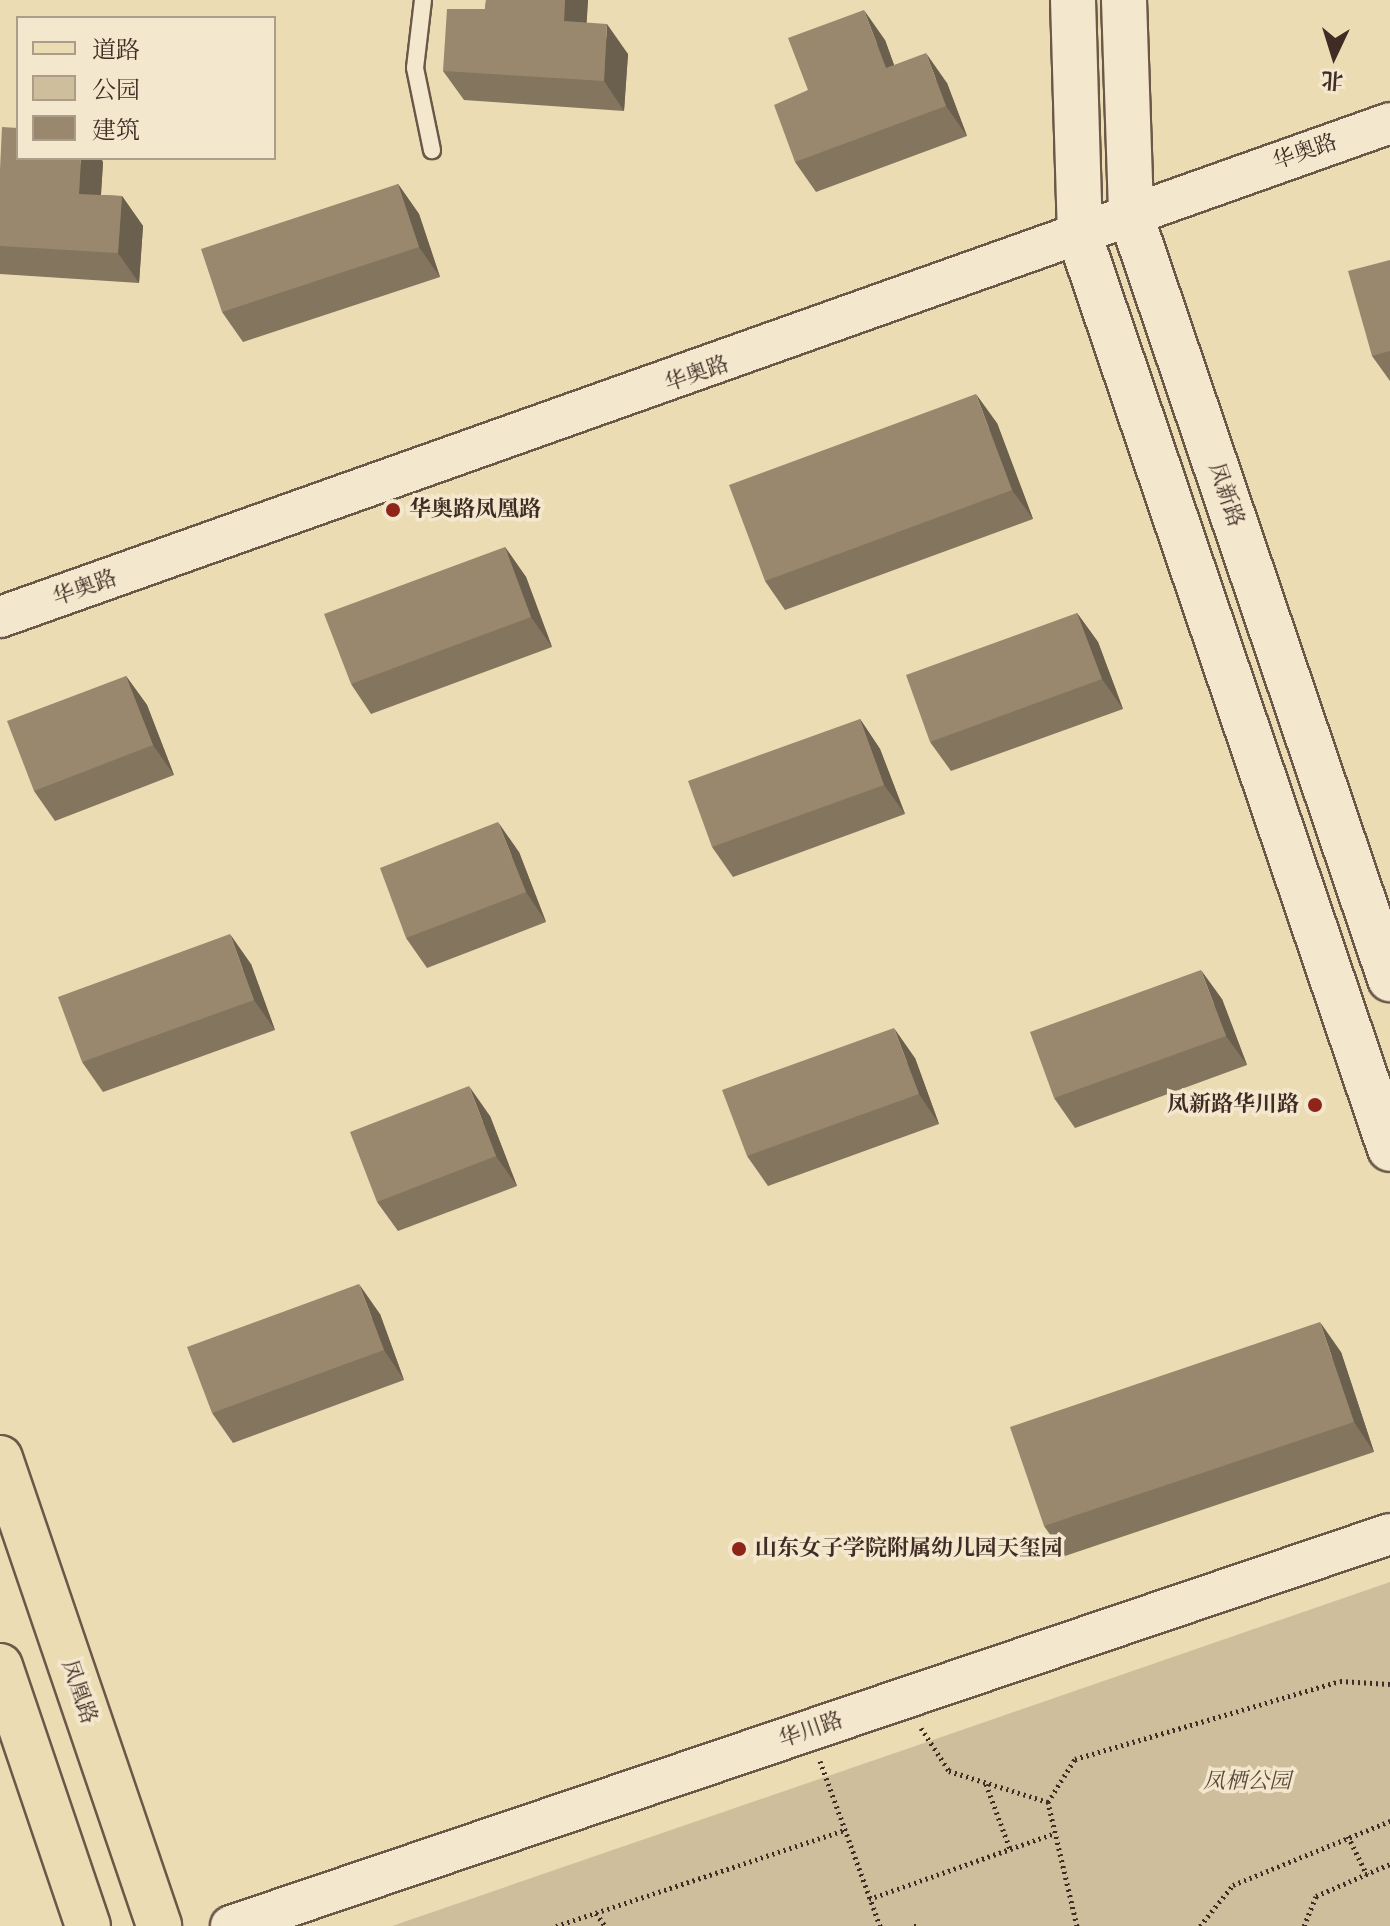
<!DOCTYPE html>
<meta charset="utf-8">
<style>
body{margin:0}
#map{position:relative;width:1390px;height:1926px;overflow:hidden;background:#ecdcb3;font-family:Alegreya,"Noto Serif SC",serif}
div>[style]{position:absolute}
[style*='--x']{left:calc(var(--x)*1px);top:calc(var(--y)*1px);width:calc(var(--w)*1px);rotate:calc(var(--a)*1deg)}
.green>*{inset:0;background:#cfbe9b}
.path>*{height:5px;margin-top:-2.5px;transform-origin:0;background:repeating-linear-gradient(90deg,#402c24 0 2px,transparent 0 6px)}
.roads{filter:drop-shadow(2px 0 #6b5848) drop-shadow(-2px 0 #6b5848) drop-shadow(0 2px #6b5848) drop-shadow(0 -2px #6b5848)}
.service>*{height:16px;margin:-8px;padding:0 8px;transform-origin:8px;border-radius:8px;background:#f3e8ce}
.tertiary>*{height:40px;margin:-20px;padding:0 20px;transform-origin:20px;border-radius:20px;background:#f3e8ce}
.secondary>*{height:44px;margin:-22px;padding:0 22px;transform-origin:22px;border-radius:22px;background:#f3e8ce}
.primary>*{height:44px;margin:-22px;padding:0 22px;transform-origin:22px;border-radius:22px;background:#ecdcb3}
.wall>*{inset:0;background:#84755f}
.shaded-wall>*{inset:0;background:#6b5f4d}
.building>*{inset:0;background:#99886e}
.dots>*{width:22px;height:22px;translate:-50% -50%;box-sizing:border-box;border:4px solid #f3e8ce;border-radius:50%}
span{translate:-50% -50%;white-space:nowrap;text-align:center;line-height:1.15;-webkit-text-stroke:7px #f3e8ce;paint-order:stroke}
.street-label{font-size:22px;color:#402c24}
.poi-label{font-size:22px;color:#402c24;font-weight:700}
.left{translate:0 -50%;text-align:left}
.right{translate:-100% -50%;text-align:right}
.park-label{font-size:22px;color:#5d493c;font-style:italic}
.legend{position:absolute;left:16px;top:16px;width:260px;height:144px;box-sizing:border-box;background:#f3e8ce;border:2px solid #ab9d8a;margin:0;padding:10px 14px;list-style:none;font-size:24px;color:#402c24}
.legend li{display:flex;align-items:center;gap:16px;height:40px}
.legend b{width:40px;border:2px solid #ab9d8a}
.north{position:absolute;left:1294px;top:16px;width:80px;height:80px;-webkit-text-stroke:6px #f3e8ce;paint-order:stroke;rotate:184deg;font-size:22px;font-weight:700;line-height:32px;text-align:center;color:#402c24}
.north::after{content:'';display:block;margin:auto;width:28px;height:36px;background:#402c24;clip-path:polygon(50% 0,100% 100%,50% 72%,0 100%)}
</style>
<div id="map">
<div class="green">
<div style="clip-path:polygon(1390px 1582px,1390px 1926px,392px 1926px,927px 1742px)"></div>
</div>
<div class="path">
<div style="--x:921;--y:1728;--w:51;--a:56.9"></div>
<div style="--x:949;--y:1771;--w:104;--a:17.4"></div>
<div style="--x:820;--y:1761;--w:176;--a:70"></div>
<div style="--x:986;--y:1784;--w:69;--a:69.7"></div>
<div style="--x:1348;--y:1836;--w:43;--a:64"></div>
<div style="--x:869;--y:1899;--w:197;--a:-19.5"></div>
<div style="--x:596;--y:1913;--w:16;--a:55"></div>
<div style="--x:556;--y:1926;--w:304;--a:-18.4"></div>
<div style="--x:914;--y:1926;--w:3;--a:0"></div>
<div style="--x:1077;--y:1926;--w:127;--a:-103.2"></div>
<div style="--x:1048;--y:1802;--w:51;--a:-57.9"></div>
<div style="--x:1075;--y:1759;--w:276;--a:-16.4"></div>
<div style="--x:1340;--y:1681;--w:50;--a:3.4"></div>
<div style="--x:1200;--y:1926;--w:53;--a:-51.2"></div>
<div style="--x:1233;--y:1885;--w:170;--a:-22.2"></div>
<div style="--x:1304;--y:1926;--w:32;--a:-68"></div>
<div style="--x:1316;--y:1896;--w:81;--a:-23.4"></div>
</div>
<div class="roads">
<div class="service">
<div style="--x:423;--y:0;--w:68;--a:96.7"></div>
<div style="--x:415;--y:68;--w:84;--a:78.3"></div>
</div>
<div class="tertiary">
<div style="--x:0;--y:617;--w:1475;--a:-19.56"></div>
<div style="--x:231;--y:1926;--w:1223;--a:-18.69"></div>
</div>
<div class="secondary">
<div style="--x:1073;--y:0;--w:237;--a:88.3"></div>
<div style="--x:1080;--y:237;--w:963;--a:71.23"></div>
<div style="--x:1124;--y:0;--w:216;--a:88.1"></div>
<div style="--x:1131;--y:216;--w:806;--a:71.25"></div>
</div>
<div class="primary">
<div style="--x:0;--y:1458;--w:494;--a:71.2"></div>
<div style="--x:0;--y:1666;--w:274;--a:71.3"></div>
</div>
</div>
<div class="wall">
<div style="clip-path:polygon(486px 0,588px 0,586px 23px,628px 54px,624px 111px,464px 100px,443px 71px,485px 9px)"></div>
<div style="clip-path:polygon(885px 40px,894px 65px,947px 83px,967px 136px,816px 192px,795px 162px,808px 90px)"></div>
<div style="clip-path:polygon(103px 162px,101px 195px,122px 196px,143px 226px,139px 283px,0 274px,0 169px)"></div>
<div style="clip-path:polygon(398px 184px,419px 214px,440px 277px,243px 342px,222px 312px)"></div>
<div style="clip-path:polygon(1390px 260px,1390px 381px,1372px 356px)"></div>
<div style="clip-path:polygon(997px 423px,1033px 519px,785px 610px,765px 581px)"></div>
<div style="clip-path:polygon(505px 547px,526px 577px,552px 647px,371px 714px,351px 684px)"></div>
<div style="clip-path:polygon(1077px 613px,1098px 642px,1123px 709px,951px 771px,930px 742px)"></div>
<div style="clip-path:polygon(126px 676px,147px 705px,174px 775px,55px 821px,34px 791px)"></div>
<div style="clip-path:polygon(860px 719px,880px 749px,905px 814px,733px 877px,712px 847px)"></div>
<div style="clip-path:polygon(519px 852px,546px 922px,427px 968px,406px 938px)"></div>
<div style="clip-path:polygon(251px 964px,275px 1030px,103px 1092px,82px 1062px)"></div>
<div style="clip-path:polygon(1222px 999px,1247px 1065px,1075px 1128px,1054px 1098px)"></div>
<div style="clip-path:polygon(915px 1058px,939px 1124px,768px 1186px,747px 1156px)"></div>
<div style="clip-path:polygon(490px 1116px,517px 1186px,398px 1231px,377px 1202px)"></div>
<div style="clip-path:polygon(380px 1314px,404px 1380px,233px 1443px,212px 1413px)"></div>
<div style="clip-path:polygon(1341px 1352px,1374px 1452px,1065px 1556px,1044px 1526px)"></div>
</div>
<div class="shaded-wall">
<div style="clip-path:polygon(565px 0,588px 0,585px 51px,564px 21px)"></div>
<div style="clip-path:polygon(864px 10px,885px 40px,906px 98px,886px 68px)"></div>
<div style="clip-path:polygon(607px 24px,628px 54px,624px 111px,604px 81px)"></div>
<div style="clip-path:polygon(926px 53px,947px 83px,967px 136px,946px 106px)"></div>
<div style="clip-path:polygon(81px 158px,101px 158px,103px 162px,99px 224px,79px 194px)"></div>
<div style="clip-path:polygon(398px 184px,419px 214px,440px 277px,419px 247px)"></div>
<div style="clip-path:polygon(122px 196px,143px 226px,139px 283px,118px 253px)"></div>
<div style="clip-path:polygon(976px 394px,997px 423px,1033px 519px,1012px 490px)"></div>
<div style="clip-path:polygon(505px 547px,526px 577px,552px 647px,531px 617px)"></div>
<div style="clip-path:polygon(1077px 613px,1098px 642px,1123px 709px,1102px 679px)"></div>
<div style="clip-path:polygon(126px 676px,147px 705px,174px 775px,153px 745px)"></div>
<div style="clip-path:polygon(860px 719px,880px 749px,905px 814px,884px 785px)"></div>
<div style="clip-path:polygon(498px 822px,519px 852px,546px 922px,526px 892px)"></div>
<div style="clip-path:polygon(230px 934px,251px 964px,275px 1030px,254px 1000px)"></div>
<div style="clip-path:polygon(1201px 970px,1222px 999px,1247px 1065px,1226px 1036px)"></div>
<div style="clip-path:polygon(894px 1028px,915px 1058px,939px 1124px,919px 1094px)"></div>
<div style="clip-path:polygon(469px 1086px,490px 1116px,517px 1186px,496px 1156px)"></div>
<div style="clip-path:polygon(359px 1284px,380px 1314px,404px 1380px,384px 1350px)"></div>
<div style="clip-path:polygon(1320px 1322px,1341px 1352px,1374px 1452px,1354px 1422px)"></div>
</div>
<div class="building">
<div style="clip-path:polygon(486px 0,565px 0,564px 21px,607px 24px,604px 81px,443px 71px,447px 9px,485px 9px)"></div>
<div style="clip-path:polygon(864px 10px,886px 68px,926px 53px,946px 106px,795px 162px,774px 105px,808px 90px,788px 38px)"></div>
<div style="clip-path:polygon(2px 127px,18px 128px,18px 158px,81px 158px,79px 194px,122px 196px,118px 253px,0 246px,0 169px)"></div>
<div style="clip-path:polygon(398px 184px,419px 247px,222px 312px,201px 249px)"></div>
<div style="clip-path:polygon(1390px 260px,1390px 351px,1372px 356px,1348px 271px)"></div>
<div style="clip-path:polygon(976px 394px,1012px 490px,765px 581px,729px 485px)"></div>
<div style="clip-path:polygon(505px 547px,531px 617px,351px 684px,324px 614px)"></div>
<div style="clip-path:polygon(1077px 613px,1102px 679px,930px 742px,906px 675px)"></div>
<div style="clip-path:polygon(126px 676px,153px 745px,34px 791px,7px 721px)"></div>
<div style="clip-path:polygon(860px 719px,884px 785px,712px 847px,688px 781px)"></div>
<div style="clip-path:polygon(498px 822px,526px 892px,406px 938px,380px 868px)"></div>
<div style="clip-path:polygon(230px 934px,254px 1000px,82px 1062px,58px 997px)"></div>
<div style="clip-path:polygon(1201px 970px,1226px 1036px,1054px 1098px,1030px 1032px)"></div>
<div style="clip-path:polygon(894px 1028px,919px 1094px,747px 1156px,722px 1090px)"></div>
<div style="clip-path:polygon(469px 1086px,496px 1156px,377px 1202px,350px 1132px)"></div>
<div style="clip-path:polygon(359px 1284px,384px 1350px,212px 1413px,187px 1347px)"></div>
<div style="clip-path:polygon(1320px 1322px,1354px 1422px,1044px 1526px,1010px 1427px)"></div>
</div>
<div class="dots">
<div style="left:393px;top:510px;background:#8f2418"></div>
<div style="left:1315px;top:1105px;background:#8f2418"></div>
<div style="left:739px;top:1549px;background:#8f2418"></div>
</div>
<div class="street-label">
<span style="left:1305px;top:152px;rotate:-19deg">华奥路</span>
<span style="left:697px;top:374px;rotate:-19deg">华奥路</span>
<span style="left:1226px;top:495px;rotate:71deg">凤新路</span>
<span style="left:85px;top:588px;rotate:-19deg">华奥路</span>
<span style="left:79px;top:1692px;rotate:71deg">凤凰路</span>
<span style="left:811px;top:1730px;rotate:-19deg">华川路</span>
</div>
<div class="poi-label">
<span class="left" style="left:409px;top:510px">华奥路凤凰路</span>
<span class="right" style="left:1299px;top:1105px">凤新路华川路</span>
<span class="left" style="left:755px;top:1549px">山东女子学院附属幼儿园天玺园</span>
</div>
<div class="park-label">
<span style="left:1247px;top:1782px">凤栖公园</span>
</div>
<ul class="legend">
<li><b style="height:10px;background:#ecdcb3"></b>道路</li>
<li><b style="height:22px;background:#cfbe9b"></b>公园</li>
<li><b style="height:22px;background:#99886e"></b>建筑</li>
</ul>
<div class="north">北</div>
</div>
